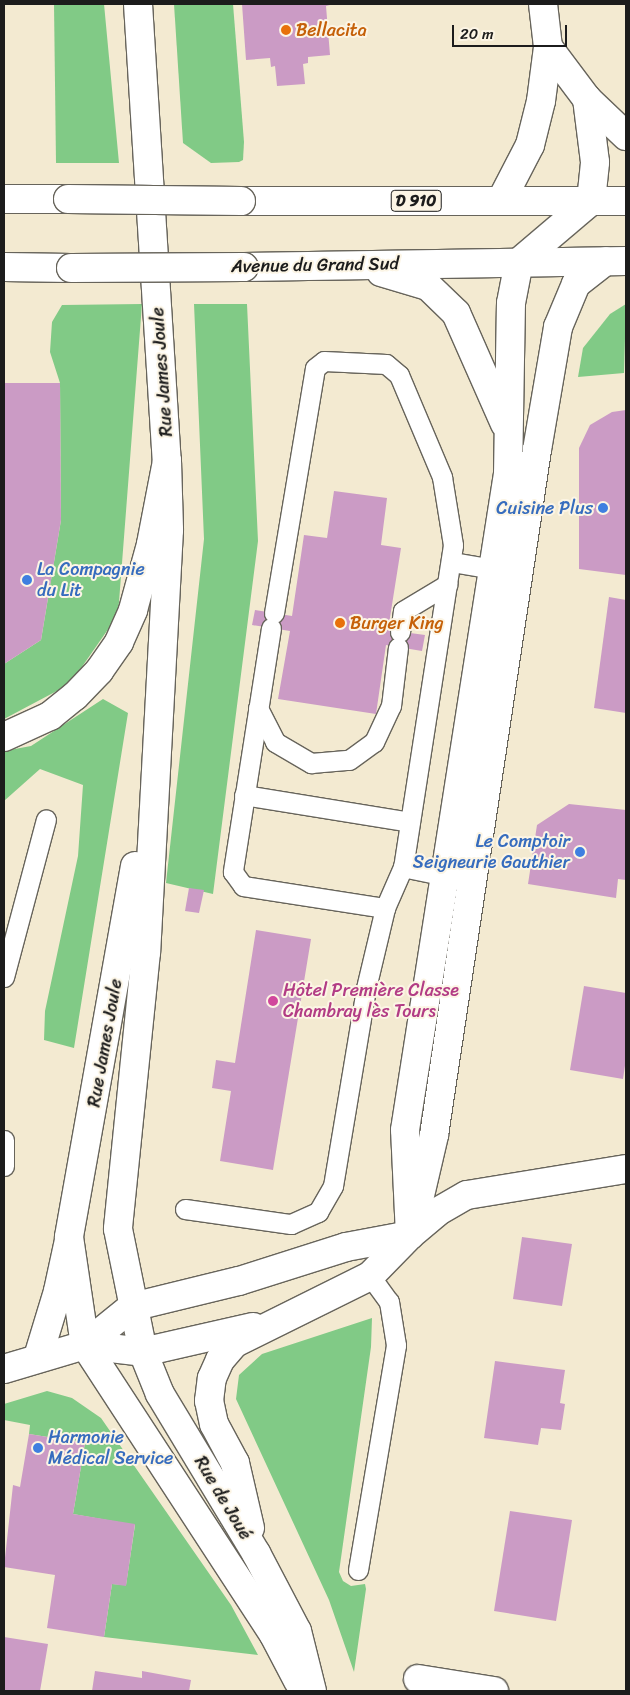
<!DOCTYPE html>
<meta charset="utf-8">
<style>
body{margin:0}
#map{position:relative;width:630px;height:1695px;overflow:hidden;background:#f3ead1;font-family:Sriracha,sans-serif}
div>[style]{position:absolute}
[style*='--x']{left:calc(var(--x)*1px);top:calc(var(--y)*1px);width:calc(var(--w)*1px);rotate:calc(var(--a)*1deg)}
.green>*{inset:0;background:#81ca86}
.building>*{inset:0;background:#cb9bc5}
.roads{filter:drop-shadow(1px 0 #67645b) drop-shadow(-1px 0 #67645b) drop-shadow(0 1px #67645b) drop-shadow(0 -1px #67645b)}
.service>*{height:19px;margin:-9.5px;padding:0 9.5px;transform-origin:9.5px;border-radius:9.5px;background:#fff}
.minor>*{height:28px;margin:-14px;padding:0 14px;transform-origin:14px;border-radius:14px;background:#fff}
.tertiary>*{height:28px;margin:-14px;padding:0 14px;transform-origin:14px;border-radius:14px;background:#fff}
.primary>*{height:28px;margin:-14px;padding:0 14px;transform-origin:14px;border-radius:14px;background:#fff}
.bridges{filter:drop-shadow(1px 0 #67645b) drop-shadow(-1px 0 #67645b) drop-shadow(0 1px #67645b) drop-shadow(0 -1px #67645b)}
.primary-bridge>*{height:28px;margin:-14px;padding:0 14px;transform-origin:14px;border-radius:14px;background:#fff}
.dots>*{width:14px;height:14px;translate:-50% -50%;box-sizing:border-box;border:2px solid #fcf5e5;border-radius:50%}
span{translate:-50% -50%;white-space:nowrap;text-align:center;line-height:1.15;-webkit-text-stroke:4px #fcf5e5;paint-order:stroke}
.shield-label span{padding:1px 4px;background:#fcf5e5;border:1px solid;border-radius:4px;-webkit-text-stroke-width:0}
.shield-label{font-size:16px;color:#1c1c1c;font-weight:700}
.food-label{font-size:18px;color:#c56008}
.left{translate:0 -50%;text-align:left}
.street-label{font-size:18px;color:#1c1c1c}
.shop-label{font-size:18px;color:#366cbe}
.right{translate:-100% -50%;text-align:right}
.hotel-label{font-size:18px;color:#b23c85}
.frame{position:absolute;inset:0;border:5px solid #1c1c1c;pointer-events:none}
.scale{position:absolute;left:452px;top:25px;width:115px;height:22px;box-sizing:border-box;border:2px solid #1c1c1c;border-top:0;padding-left:6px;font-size:15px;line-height:18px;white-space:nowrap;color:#1c1c1c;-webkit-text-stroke:4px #fcf5e5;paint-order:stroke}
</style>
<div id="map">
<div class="green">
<div style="clip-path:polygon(54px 4px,104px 4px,119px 163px,56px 163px)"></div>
<div style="clip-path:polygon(174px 4px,233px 4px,244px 142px,243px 160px,239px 162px,211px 163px,183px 143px)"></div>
<div style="clip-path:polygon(142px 304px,118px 615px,70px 684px,4px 719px,4px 664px,41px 640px,61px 520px,60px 383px,50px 352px,52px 322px,62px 305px)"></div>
<div style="clip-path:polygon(194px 304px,247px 304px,258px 541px,213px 894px,166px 883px,204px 539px)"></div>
<div style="clip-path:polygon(626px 304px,624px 373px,578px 377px,583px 348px,610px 314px)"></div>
<div style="clip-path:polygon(103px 699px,128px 713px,74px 1048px,44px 1040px,45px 1011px,78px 856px,83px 785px,40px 769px,4px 801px,4px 751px,31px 746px)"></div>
<div style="clip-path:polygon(372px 1318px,371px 1347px,339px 1572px,343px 1581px,351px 1586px,365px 1584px,366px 1589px,354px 1672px,329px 1600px,236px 1399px,239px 1375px,262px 1354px)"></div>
<div style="clip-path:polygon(47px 1391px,72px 1398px,101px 1418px,231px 1605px,258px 1655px,104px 1637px,112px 1584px,126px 1585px,135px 1525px,73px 1514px,85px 1443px,29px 1434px,30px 1425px,4px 1420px,4px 1404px)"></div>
</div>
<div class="building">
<div style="clip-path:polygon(242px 4px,334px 4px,326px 6px,330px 55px,308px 57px,308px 63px,303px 64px,305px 84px,277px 86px,275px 66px,271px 67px,270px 58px,246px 60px)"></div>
<div style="clip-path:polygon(4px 383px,60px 383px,61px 520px,41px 640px,4px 664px)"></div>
<div style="clip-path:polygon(626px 410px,626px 575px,579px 569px,579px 448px,590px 425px,612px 412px)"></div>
<div style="clip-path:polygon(334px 491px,387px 498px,381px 545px,401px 548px,388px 630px,425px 635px,422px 651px,386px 645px,376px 714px,278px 699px,290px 631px,252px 625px,255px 610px,292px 616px,304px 535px,327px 538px)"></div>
<div style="clip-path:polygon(609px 597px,626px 600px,626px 713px,594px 708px)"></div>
<div style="clip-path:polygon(569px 804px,626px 810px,626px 880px,618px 879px,616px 898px,528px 884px,537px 825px)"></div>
<div style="clip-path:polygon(189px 888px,204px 890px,199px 913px,185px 911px)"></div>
<div style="clip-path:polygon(256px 930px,311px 939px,273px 1170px,220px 1161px,231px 1091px,212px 1088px,216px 1060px,235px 1063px)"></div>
<div style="clip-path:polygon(584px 986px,626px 993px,626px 1059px,623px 1079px,570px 1070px)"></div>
<div style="clip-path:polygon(522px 1237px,572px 1244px,562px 1306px,513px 1299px)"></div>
<div style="clip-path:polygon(495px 1361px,565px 1370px,560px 1403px,565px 1404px,561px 1430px,541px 1428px,538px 1445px,484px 1438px)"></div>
<div style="clip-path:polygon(29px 1434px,85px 1443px,73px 1514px,135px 1524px,126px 1586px,112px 1584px,104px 1637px,47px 1628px,55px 1575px,4px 1567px,13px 1485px,20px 1487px)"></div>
<div style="clip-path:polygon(510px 1511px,572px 1520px,556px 1621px,494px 1611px)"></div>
<div style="clip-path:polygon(4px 1637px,48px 1644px,40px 1691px,4px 1691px)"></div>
<div style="clip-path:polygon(95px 1671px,142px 1678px,142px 1671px,191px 1680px,189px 1691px,92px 1691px)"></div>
</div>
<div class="roads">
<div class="service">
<div style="--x:452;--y:562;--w:54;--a:9.6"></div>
<div style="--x:274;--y:613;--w:248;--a:-80.5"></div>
<div style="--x:315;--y:368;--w:11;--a:-38"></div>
<div style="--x:324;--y:361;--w:62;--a:2.8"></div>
<div style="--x:386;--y:364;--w:17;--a:40"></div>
<div style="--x:399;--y:375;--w:111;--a:67.1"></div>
<div style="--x:442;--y:477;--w:69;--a:80.8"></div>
<div style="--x:453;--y:545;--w:326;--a:98.8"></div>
<div style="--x:271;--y:628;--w:247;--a:98.9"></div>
<div style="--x:233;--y:872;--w:17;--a:54"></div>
<div style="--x:243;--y:886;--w:144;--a:8.8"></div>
<div style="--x:400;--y:632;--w:21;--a:-82"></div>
<div style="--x:403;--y:611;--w:52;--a:-31"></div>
<div style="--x:258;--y:708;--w:38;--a:63"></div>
<div style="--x:275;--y:742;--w:42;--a:30.3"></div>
<div style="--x:311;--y:763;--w:38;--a:-5"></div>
<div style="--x:349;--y:760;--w:31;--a:-36"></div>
<div style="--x:374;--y:742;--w:40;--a:-65"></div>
<div style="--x:391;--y:706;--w:59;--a:-83.2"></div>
<div style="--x:244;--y:795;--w:168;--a:9.2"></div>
<div style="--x:4;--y:977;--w:163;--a:-75.1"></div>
<div style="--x:4;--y:1140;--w:26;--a:90"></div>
<div style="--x:185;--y:1209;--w:107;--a:8.1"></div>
<div style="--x:291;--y:1224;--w:30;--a:-24"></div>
<div style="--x:318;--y:1212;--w:30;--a:-60"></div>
<div style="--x:333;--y:1186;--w:201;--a:-80.5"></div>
<div style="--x:366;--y:988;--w:82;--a:-76.6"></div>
<div style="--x:385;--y:908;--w:45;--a:-66.3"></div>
<div style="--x:403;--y:867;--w:54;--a:11.7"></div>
<div style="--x:358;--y:1570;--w:228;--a:-80.4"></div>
<div style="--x:396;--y:1345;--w:44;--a:-99.2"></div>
<div style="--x:389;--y:1302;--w:32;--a:-126"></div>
</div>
<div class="minor">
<div style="--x:410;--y:1235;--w:35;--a:-40"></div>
<div style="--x:437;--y:1212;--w:34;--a:-30"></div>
<div style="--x:467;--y:1195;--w:161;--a:-9.3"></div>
<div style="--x:38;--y:1357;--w:69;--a:-73.1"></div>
<div style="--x:58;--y:1291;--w:52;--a:-77.8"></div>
<div style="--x:4;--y:1369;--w:84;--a:-16.5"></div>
<div style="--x:418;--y:1679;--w:77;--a:9"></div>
</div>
<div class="tertiary">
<div style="--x:138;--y:4;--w:458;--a:86.4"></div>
<div style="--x:167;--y:461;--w:69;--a:88.3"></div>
<div style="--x:169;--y:530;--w:423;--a:93.1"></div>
<div style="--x:146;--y:952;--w:278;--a:95.8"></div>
<div style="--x:118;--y:1229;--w:126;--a:78.5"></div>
<div style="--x:143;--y:1352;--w:45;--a:68"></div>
<div style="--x:160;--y:1394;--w:186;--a:58.9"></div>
<div style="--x:256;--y:1553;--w:88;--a:62.3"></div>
<div style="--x:297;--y:1631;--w:62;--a:76"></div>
<div style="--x:135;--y:866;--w:377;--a:100.1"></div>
<div style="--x:69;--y:1237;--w:109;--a:81.6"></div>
<div style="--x:85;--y:1345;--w:346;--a:56.9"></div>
<div style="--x:274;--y:1635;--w:52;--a:62.4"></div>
<div style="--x:85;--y:1345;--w:60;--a:-39"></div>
<div style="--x:132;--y:1307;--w:110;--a:-13.7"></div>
<div style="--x:239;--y:1281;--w:112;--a:-17.6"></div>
<div style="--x:346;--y:1247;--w:65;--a:-10.6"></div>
<div style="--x:85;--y:1345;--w:58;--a:6.9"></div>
<div style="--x:143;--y:1352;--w:113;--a:-12.8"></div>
<div style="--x:250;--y:1528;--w:67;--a:-103"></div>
<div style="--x:235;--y:1463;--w:44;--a:-118.3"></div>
<div style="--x:214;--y:1424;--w:24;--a:-102"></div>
<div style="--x:209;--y:1401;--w:23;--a:-83"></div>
<div style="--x:212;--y:1378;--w:20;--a:-66"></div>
<div style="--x:220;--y:1360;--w:23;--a:-49"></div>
<div style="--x:235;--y:1343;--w:151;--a:-26.4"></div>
<div style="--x:370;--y:1276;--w:57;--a:-45.7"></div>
</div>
<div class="primary">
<div style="--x:548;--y:47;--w:65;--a:53.1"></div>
<div style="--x:587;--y:99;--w:54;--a:43.5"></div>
<div style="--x:4;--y:199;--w:64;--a:0"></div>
<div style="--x:241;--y:201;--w:385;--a:0"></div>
<div style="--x:501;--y:201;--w:63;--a:-62.6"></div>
<div style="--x:530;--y:145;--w:45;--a:-76"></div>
<div style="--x:541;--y:101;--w:54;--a:-82.6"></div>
<div style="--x:548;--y:47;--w:43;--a:-96.6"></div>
<div style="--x:576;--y:212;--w:19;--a:-36"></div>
<div style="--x:591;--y:201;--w:39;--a:-84"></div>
<div style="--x:595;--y:162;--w:64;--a:-97.2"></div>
<div style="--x:4;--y:267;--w:67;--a:0.9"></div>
<div style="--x:244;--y:267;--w:382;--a:-0.9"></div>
<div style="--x:381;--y:272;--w:49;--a:16.6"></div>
<div style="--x:428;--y:286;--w:39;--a:44"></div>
<div style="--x:456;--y:313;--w:121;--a:66.2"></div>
<div style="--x:4;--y:737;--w:51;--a:-24.5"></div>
<div style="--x:50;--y:716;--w:32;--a:-39"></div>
<div style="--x:75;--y:696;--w:35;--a:-46"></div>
<div style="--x:99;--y:671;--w:35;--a:-55"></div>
<div style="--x:119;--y:642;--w:35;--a:-66"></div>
<div style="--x:133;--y:610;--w:68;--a:-74.7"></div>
<div style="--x:151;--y:544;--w:85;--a:-79.1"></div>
<div style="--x:418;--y:1204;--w:71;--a:-76.9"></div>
<div style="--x:434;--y:1135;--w:693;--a:-81.45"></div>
<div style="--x:537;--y:450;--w:125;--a:-80.3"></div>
<div style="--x:558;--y:327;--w:47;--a:-67.3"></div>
<div style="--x:576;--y:284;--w:37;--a:-38"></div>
<div style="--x:410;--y:1235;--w:105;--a:-92.7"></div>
<div style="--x:405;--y:1130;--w:664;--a:-81.08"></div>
<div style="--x:508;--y:474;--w:171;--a:-89"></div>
<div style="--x:511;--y:303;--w:42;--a:-79"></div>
<div style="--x:519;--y:262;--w:94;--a:-40.3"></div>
</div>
</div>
<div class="bridges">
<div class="primary-bridge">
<div style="--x:68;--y:199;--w:173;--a:0.7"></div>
<div style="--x:71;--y:268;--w:173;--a:-0.3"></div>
</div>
</div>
<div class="dots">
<div style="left:286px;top:30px;background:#e8710a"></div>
<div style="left:603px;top:508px;background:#3f7fe0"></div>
<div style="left:27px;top:580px;background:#3f7fe0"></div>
<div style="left:340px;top:623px;background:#e8710a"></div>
<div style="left:580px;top:852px;background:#3f7fe0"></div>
<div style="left:273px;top:1001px;background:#d1479c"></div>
<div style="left:38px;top:1448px;background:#3f7fe0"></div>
</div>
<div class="shield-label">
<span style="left:416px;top:201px">D 910</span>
</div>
<div class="food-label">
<span class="left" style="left:296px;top:30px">Bellacita</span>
<span class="left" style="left:350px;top:623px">Burger King</span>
</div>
<div class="street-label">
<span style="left:315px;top:265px;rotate:-1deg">Avenue du Grand Sud</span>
<span style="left:162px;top:372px;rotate:-94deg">Rue James Joule</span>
<span style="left:105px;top:1043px;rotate:-80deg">Rue James Joule</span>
<span style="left:223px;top:1498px;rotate:59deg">Rue de Joué</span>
</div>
<div class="shop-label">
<span class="right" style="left:593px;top:508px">Cuisine Plus</span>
<span class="left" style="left:37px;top:580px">La Compagnie<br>du Lit</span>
<span class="right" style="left:570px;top:852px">Le Comptoir<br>Seigneurie Gauthier</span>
<span class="left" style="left:48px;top:1448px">Harmonie<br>Médical Service</span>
</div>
<div class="hotel-label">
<span class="left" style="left:283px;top:1001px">Hôtel Première Classe<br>Chambray lès Tours</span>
</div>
<div class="frame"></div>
<div class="scale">20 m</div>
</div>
